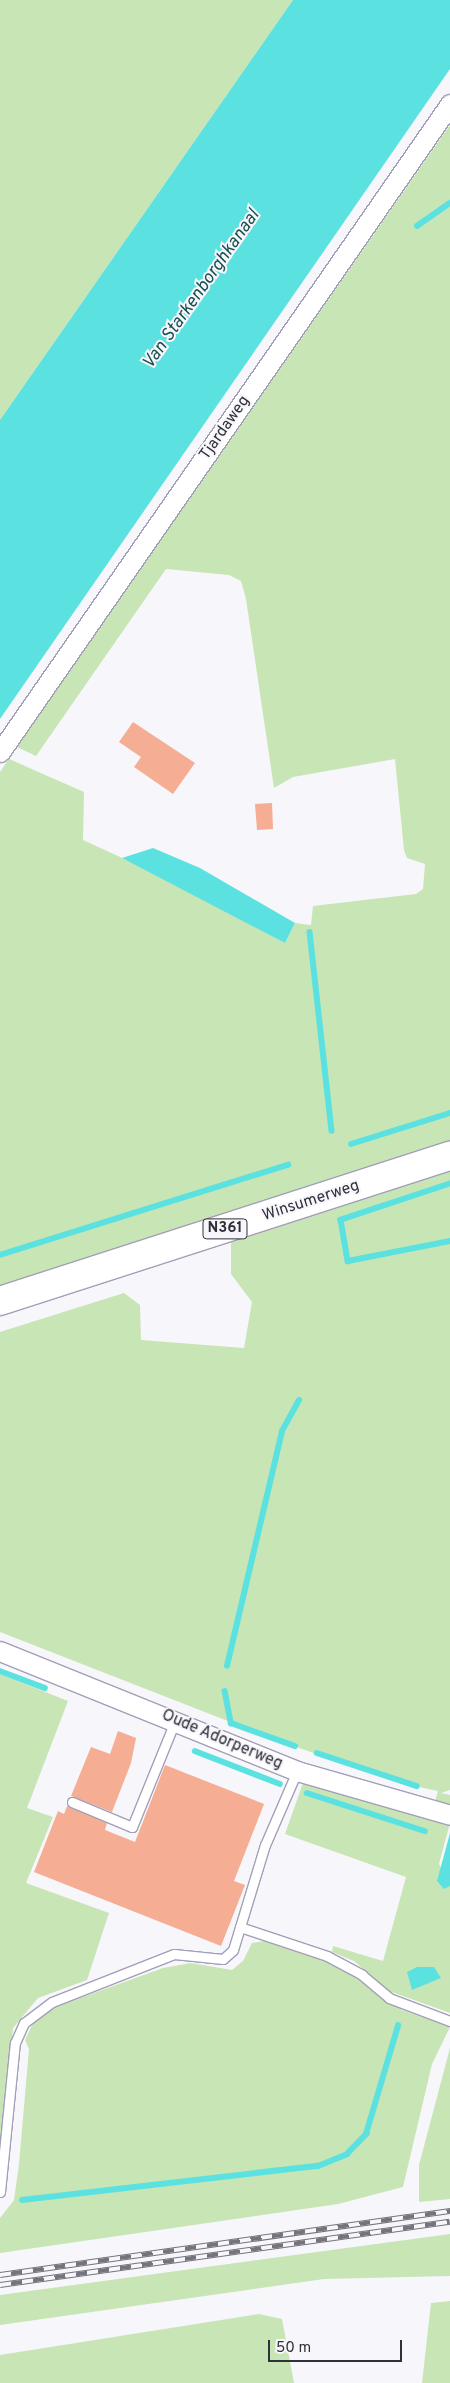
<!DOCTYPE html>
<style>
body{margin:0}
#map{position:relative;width:450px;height:2383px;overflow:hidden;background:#f7f6fb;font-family:Overpass,sans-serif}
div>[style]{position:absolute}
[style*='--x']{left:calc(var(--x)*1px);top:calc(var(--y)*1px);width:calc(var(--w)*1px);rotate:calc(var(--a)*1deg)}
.green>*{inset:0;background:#c8e5b5}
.water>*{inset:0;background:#5ce1e1}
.stream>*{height:5.5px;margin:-2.75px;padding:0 2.75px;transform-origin:2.75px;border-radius:2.75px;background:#5ce1e1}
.building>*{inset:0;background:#f5ad93}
.roads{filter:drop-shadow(1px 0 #a39fb8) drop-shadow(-1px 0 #a39fb8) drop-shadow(0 1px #a39fb8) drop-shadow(0 -1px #a39fb8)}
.lane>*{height:9px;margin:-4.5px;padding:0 4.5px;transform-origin:4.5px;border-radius:4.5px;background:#fff}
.street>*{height:19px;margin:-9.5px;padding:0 9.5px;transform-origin:9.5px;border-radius:9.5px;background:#fff}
.primary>*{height:28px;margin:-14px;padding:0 14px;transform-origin:14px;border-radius:14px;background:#fff}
.rail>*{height:5.5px;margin-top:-2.75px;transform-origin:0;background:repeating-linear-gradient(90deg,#f7f6fb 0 11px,#75737b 0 22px);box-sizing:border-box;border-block:1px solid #75737b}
span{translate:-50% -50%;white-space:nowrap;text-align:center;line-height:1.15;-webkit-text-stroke:4px #f7f6fb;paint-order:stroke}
.shield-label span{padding:1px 4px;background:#f7f6fb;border:1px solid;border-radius:4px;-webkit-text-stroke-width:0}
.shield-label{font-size:15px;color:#312f39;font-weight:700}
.street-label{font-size:16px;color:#312f39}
.water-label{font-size:18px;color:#165050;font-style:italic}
.scale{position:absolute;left:268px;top:2340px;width:134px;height:22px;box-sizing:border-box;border:2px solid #312f39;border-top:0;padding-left:6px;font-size:15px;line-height:18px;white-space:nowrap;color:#312f39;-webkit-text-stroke:4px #f7f6fb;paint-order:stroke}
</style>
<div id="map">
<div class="green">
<div style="clip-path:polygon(0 0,293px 0,0 420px)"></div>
<div style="clip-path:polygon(450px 125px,450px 1144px,0 1289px,0 772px,9px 759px,84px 792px,83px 840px,166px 878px,285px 943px,295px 923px,311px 925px,313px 906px,416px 894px,423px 889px,425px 864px,407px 858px,404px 850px,395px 759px,293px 777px,274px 788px,246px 599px,241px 581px,229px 575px,166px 569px,36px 756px,17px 747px)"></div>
<div style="clip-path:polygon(450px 1170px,450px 1790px,441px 1793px,450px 1795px,450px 1808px,434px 1805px,438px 1791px,400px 1783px,279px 1741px,0 1632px,0 1332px,124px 1293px,140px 1305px,141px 1340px,244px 1348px,252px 1302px,231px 1274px,231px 1242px)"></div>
<div style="clip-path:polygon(0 1674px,68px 1701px,27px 1808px,53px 1817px,26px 1883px,109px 1913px,87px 1980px,38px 1998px,13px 2028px,0 2163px)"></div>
<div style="clip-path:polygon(304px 1780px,450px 1823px,439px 1864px,450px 1886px,450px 2013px,389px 1991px,354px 1961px,332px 1952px,333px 1946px,383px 1961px,406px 1877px,285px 1834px)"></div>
<div style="clip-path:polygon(264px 1941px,337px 1965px,402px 2010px,450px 2027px,432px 2064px,403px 2187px,338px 2204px,0 2253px,0 2218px,14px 2200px,19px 2164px,29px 2049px,25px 2040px,35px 2019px,44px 2011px,163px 1968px,191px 1963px,232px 1970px,243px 1961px,252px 1943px)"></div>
<div style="clip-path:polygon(450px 2048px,450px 2199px,419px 2202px,419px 2165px)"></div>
<div style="clip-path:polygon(450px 2234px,450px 2276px,324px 2279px,0 2325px,0 2295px)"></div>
<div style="clip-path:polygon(450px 2301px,450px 2383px,422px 2383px,431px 2303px)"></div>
<div style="clip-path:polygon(259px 2314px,282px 2319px,294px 2383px,0 2383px,0 2355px)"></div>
</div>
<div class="water">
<div style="clip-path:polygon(293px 0,450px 0,450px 69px,0 719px,0 420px)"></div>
<div style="clip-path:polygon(153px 848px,200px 868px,295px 923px,285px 943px,122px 858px)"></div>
<div style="clip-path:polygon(450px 1833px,450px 1886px,444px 1889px,437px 1881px)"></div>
<div style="clip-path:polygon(417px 1967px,434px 1967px,441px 1978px,412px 1990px,407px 1972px)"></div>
</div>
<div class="stream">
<div style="--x:417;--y:226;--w:40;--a:-34.9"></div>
<div style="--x:310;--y:932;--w:200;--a:83.7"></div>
<div style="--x:351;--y:1144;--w:104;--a:-17.4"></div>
<div style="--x:450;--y:1184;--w:115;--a:161.7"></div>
<div style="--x:341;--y:1220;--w:42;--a:80.3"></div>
<div style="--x:348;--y:1261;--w:104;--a:-11.1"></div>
<div style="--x:0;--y:1255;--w:302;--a:-17.4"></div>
<div style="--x:227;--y:1666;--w:241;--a:-76.8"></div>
<div style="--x:282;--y:1431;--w:35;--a:-61"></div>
<div style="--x:0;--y:1671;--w:48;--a:20.7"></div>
<div style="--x:225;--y:1691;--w:33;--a:79"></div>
<div style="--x:231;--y:1723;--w:68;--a:19.8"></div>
<div style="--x:195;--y:1751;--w:91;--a:21.2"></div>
<div style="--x:317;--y:1753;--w:105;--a:18.3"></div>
<div style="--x:307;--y:1793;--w:124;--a:17.9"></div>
<div style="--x:22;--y:2200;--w:298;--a:-6.6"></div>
<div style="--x:318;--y:2166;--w:31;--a:-22"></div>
<div style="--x:347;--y:2154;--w:28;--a:-46"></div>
<div style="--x:366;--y:2134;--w:113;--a:-73.5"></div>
</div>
<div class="building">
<div style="clip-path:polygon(133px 722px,195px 763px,173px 794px,134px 767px,141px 757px,119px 742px)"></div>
<div style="clip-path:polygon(272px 803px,273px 829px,257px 830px,255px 804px)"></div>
<div style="clip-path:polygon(118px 1731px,136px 1738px,131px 1763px,112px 1812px,71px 1796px,91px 1747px,110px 1754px)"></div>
<div style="clip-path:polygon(165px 1765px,264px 1804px,234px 1881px,245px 1885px,221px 1946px,34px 1872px,58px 1811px,64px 1814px,67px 1806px,107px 1823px,105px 1830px,135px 1842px)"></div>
</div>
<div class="roads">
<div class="lane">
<div style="--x:72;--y:1802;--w:65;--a:22.6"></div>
<div style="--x:132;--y:1827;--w:114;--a:-67.9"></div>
<div style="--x:240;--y:1927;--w:92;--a:18.4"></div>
<div style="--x:327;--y:1956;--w:40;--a:28"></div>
<div style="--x:362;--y:1975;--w:35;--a:40"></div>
<div style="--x:389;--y:1998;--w:65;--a:20.7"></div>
<div style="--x:0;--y:2192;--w:150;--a:-84.3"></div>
<div style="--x:15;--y:2043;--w:22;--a:-66"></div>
<div style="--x:24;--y:2023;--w:35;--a:-37"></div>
<div style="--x:52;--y:2002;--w:131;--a:-21.5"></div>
<div style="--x:174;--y:1954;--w:49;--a:5.8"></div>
<div style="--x:223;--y:1959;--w:13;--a:-42"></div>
<div style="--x:233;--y:1950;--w:110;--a:-73.1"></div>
<div style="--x:265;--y:1845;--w:81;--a:-66.6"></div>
</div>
<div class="street">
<div style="--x:0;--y:752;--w:789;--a:-55.22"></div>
<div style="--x:0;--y:1651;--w:320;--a:22"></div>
<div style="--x:297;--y:1771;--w:159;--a:16"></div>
</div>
<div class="primary">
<div style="--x:0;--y:1301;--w:473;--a:-17.9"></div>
</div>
</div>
<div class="rail">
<div style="--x:0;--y:2275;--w:455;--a:-8.1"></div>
<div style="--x:0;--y:2285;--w:454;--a:-8"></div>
</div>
<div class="shield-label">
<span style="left:225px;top:1229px">N361</span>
</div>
<div class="street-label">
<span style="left:225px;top:428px;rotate:-55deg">Tjardaweg</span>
<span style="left:311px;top:1201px;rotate:-18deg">Winsumerweg</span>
<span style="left:222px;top:1740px;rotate:23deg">Oude Adorperweg</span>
</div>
<div class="water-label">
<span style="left:202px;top:290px;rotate:-55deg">Van Starkenborghkanaal</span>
</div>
<div class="scale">50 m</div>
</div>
